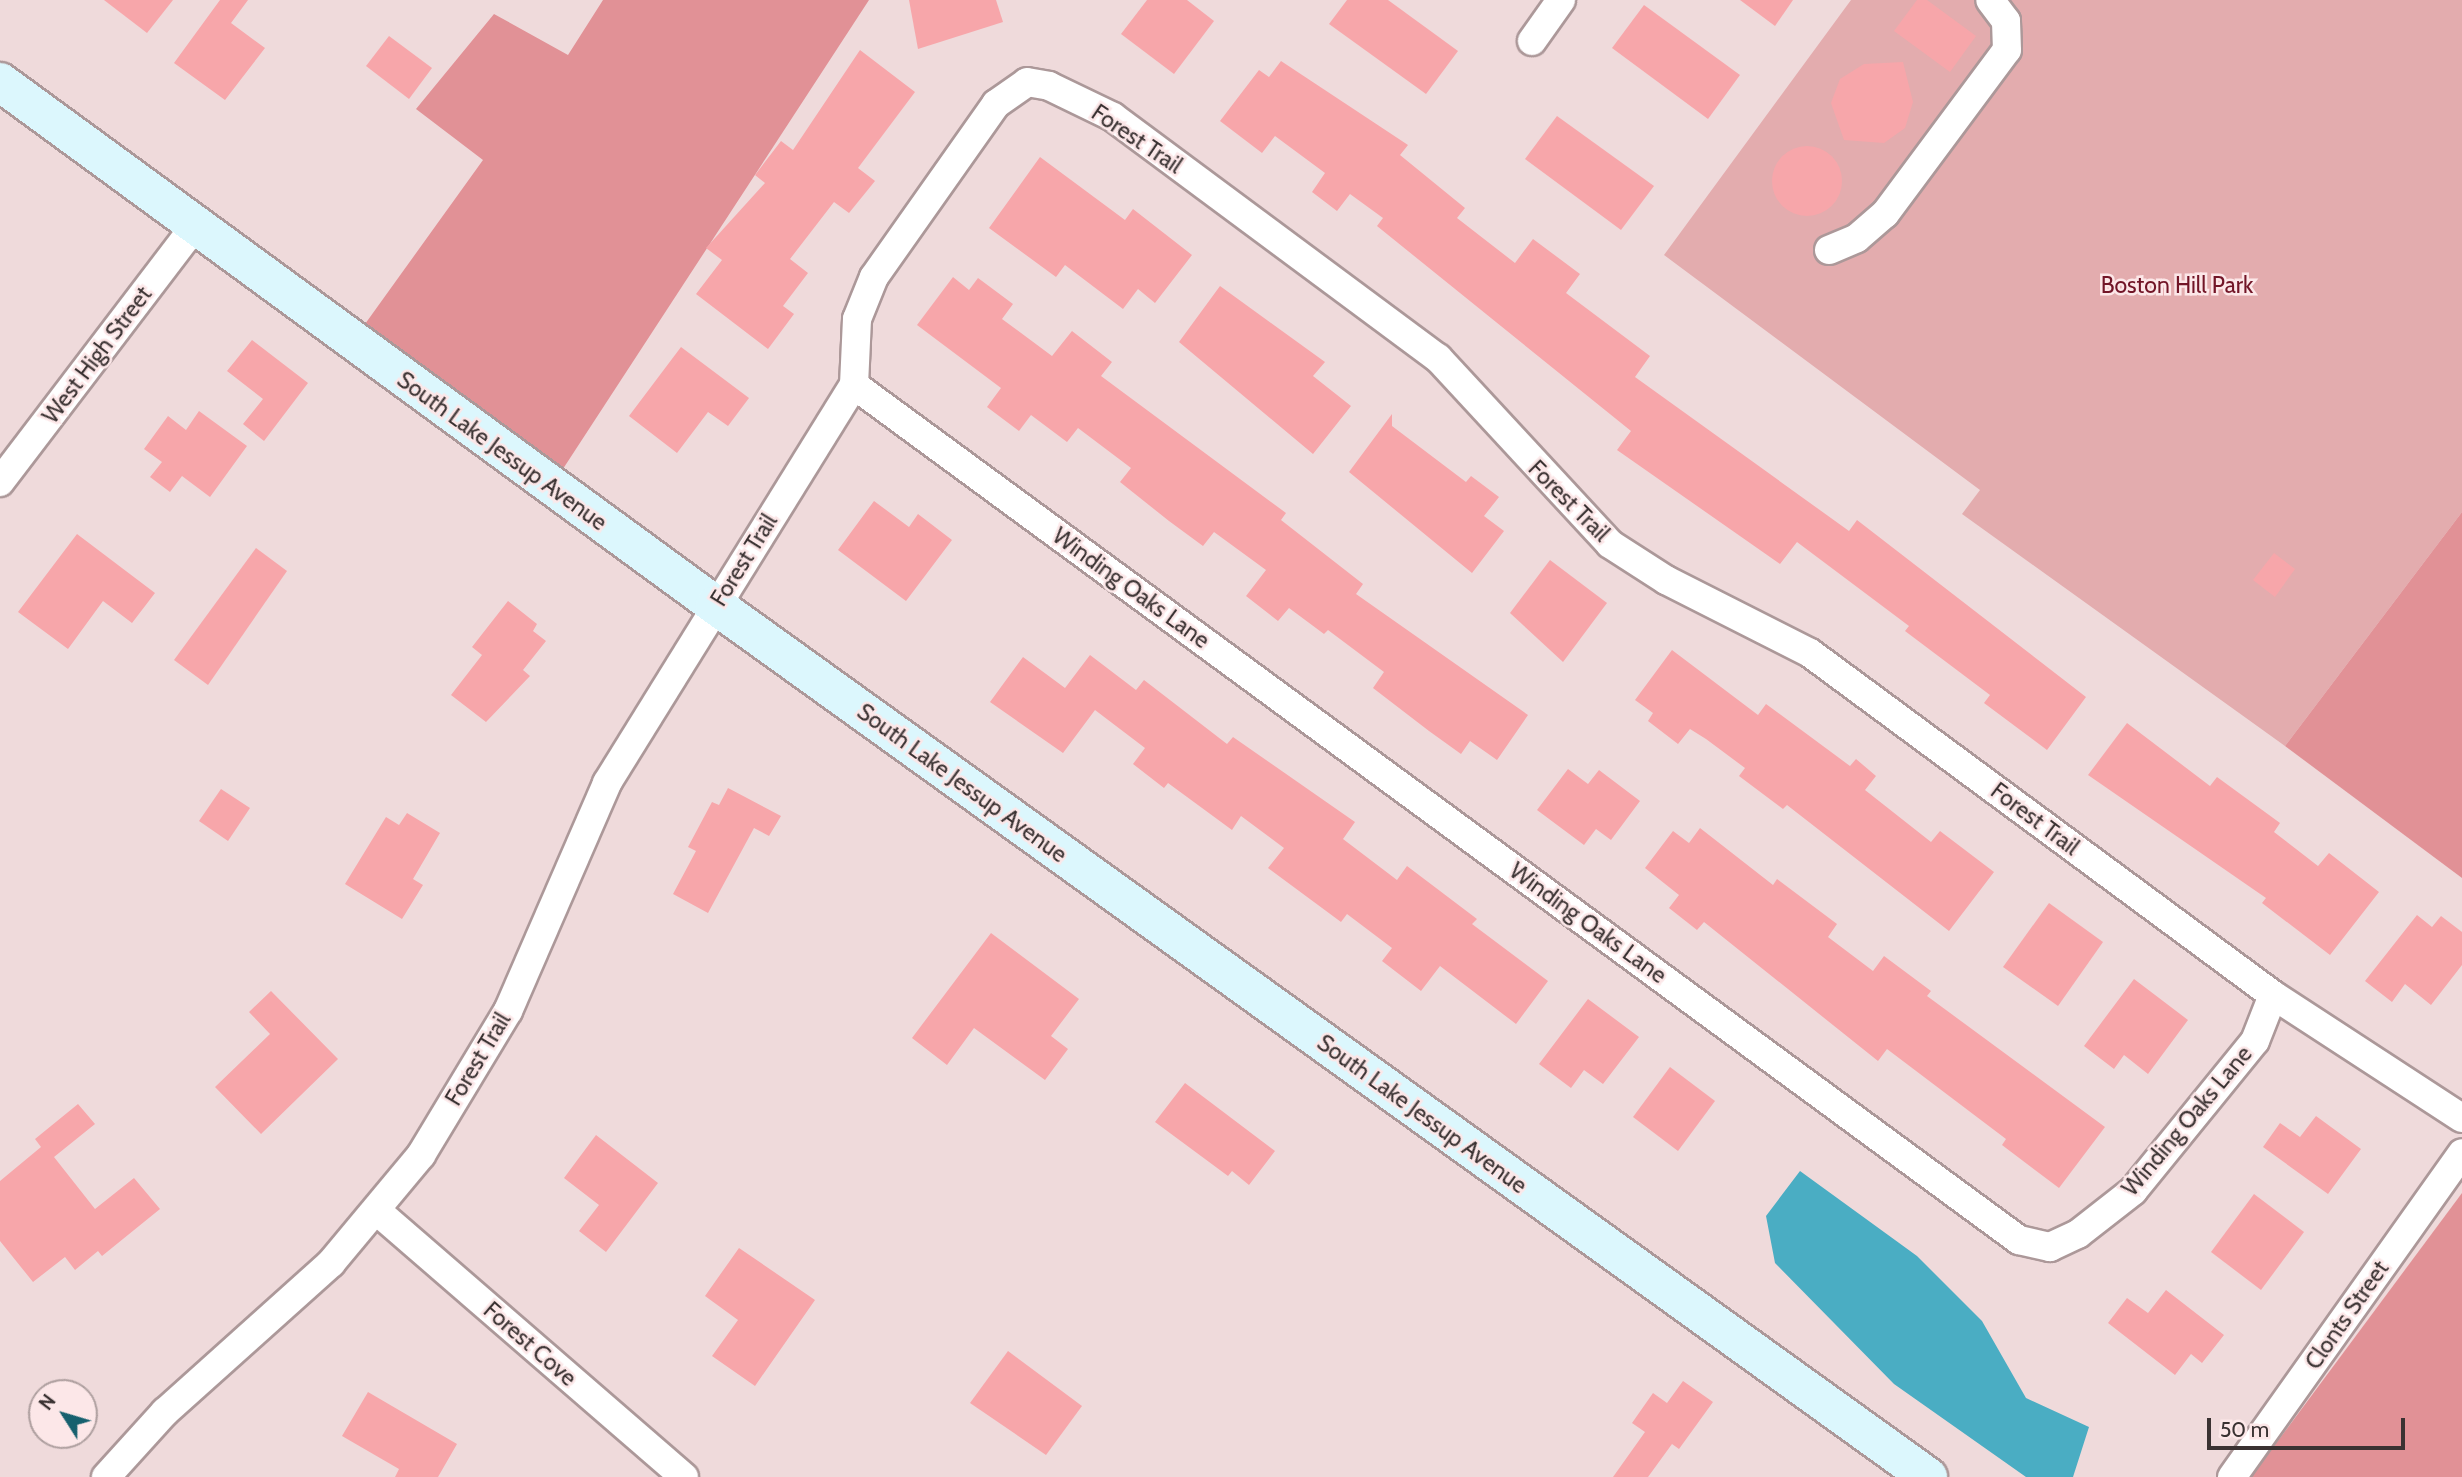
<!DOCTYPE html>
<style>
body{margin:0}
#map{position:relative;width:2462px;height:1477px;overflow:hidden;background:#efdadb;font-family:Cabin,sans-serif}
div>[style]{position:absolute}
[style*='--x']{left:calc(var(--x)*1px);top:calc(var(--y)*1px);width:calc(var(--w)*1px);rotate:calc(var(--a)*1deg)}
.green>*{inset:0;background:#e3acae}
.forest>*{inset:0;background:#e19196}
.water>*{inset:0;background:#4aadc3}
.building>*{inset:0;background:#f7a6aa}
.round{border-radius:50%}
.roads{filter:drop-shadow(2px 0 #ac9899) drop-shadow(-2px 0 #ac9899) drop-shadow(0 2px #ac9899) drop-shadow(0 -2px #ac9899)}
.street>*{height:28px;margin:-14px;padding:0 14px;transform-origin:14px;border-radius:14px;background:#fff}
.secondary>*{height:38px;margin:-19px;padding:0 19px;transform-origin:19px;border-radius:19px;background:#dcf7fd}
span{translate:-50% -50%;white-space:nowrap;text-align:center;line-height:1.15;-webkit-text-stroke:5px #fce7e8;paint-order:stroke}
.street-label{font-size:23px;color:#3a3232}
.park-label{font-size:23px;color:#721527}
.north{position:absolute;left:28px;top:1379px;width:70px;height:70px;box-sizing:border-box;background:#fce7e8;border:2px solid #ae9f9f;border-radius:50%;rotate:307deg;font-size:19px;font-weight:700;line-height:28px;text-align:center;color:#3a3232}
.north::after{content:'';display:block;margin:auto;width:24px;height:32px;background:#16606e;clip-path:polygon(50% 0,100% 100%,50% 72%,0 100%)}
.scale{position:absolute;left:2207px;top:1418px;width:198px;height:32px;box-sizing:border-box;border:4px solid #3a3232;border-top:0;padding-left:9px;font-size:21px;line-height:24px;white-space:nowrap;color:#3a3232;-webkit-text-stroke:5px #fce7e8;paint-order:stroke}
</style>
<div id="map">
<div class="green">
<div style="clip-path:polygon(1851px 0,2462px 0,2462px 512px,2285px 746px,1962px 514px,1980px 490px,1664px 255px)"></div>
</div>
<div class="forest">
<div style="clip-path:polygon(603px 0,869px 0,559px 475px,360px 331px,483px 160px,416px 109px,494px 14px,568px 55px)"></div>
<div style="clip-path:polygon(2462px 512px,2462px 878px,2285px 746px)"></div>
<div style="clip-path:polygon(2462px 1193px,2462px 1477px,2251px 1477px)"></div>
</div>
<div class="water">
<div style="clip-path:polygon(1800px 1171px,1917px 1256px,1982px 1321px,2026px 1398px,2089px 1427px,2073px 1477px,2026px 1477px,1894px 1384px,1775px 1263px,1766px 1216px)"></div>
</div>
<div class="building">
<div style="clip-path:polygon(104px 0,173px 0,147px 33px)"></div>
<div style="clip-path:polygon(220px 0,248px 0,231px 23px,265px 48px,225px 100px,174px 63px)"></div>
<div style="clip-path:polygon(909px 0,996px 0,1003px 22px,918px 49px)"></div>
<div style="clip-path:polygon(1147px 0,1187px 0,1214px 21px,1174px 74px,1121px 34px)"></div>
<div style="clip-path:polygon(1347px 0,1388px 0,1458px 51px,1426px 94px,1329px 24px)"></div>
<div style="clip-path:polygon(1740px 0,1793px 0,1775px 26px)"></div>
<div style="clip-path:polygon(1917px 0,1927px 0,1976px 36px,1950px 72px,1894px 31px)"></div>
<div style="clip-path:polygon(1644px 5px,1740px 75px,1708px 119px,1612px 48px)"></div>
<div style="clip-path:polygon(389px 36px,432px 68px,409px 99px,366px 66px)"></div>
<div style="clip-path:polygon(860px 50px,915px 92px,858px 168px,875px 181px,849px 213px,834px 202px,790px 259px,808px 273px,783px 306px,794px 314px,768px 349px,696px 294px,722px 260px,706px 248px,765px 183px,755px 175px,781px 141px,793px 150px)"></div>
<div style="clip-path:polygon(1281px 61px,1408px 145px,1400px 155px,1465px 208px,1457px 218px,1515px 263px,1533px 239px,1580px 274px,1566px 293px,1650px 356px,1635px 377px,1849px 531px,1857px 520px,2086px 697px,2047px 750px,1984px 703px,1990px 695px,1905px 631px,1909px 626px,1797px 542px,1780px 564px,1617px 450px,1631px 431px,1377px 226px,1383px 218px,1350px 194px,1337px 211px,1312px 192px,1325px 173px,1275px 136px,1262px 153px,1220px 121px,1259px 70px,1269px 77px)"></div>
<div style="clip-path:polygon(1903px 62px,1913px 102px,1905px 128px,1884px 143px,1844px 140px,1831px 103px,1840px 79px,1864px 64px)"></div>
<div style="clip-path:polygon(1557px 116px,1654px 186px,1621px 230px,1525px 159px)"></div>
<div class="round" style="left:1772px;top:146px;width:70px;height:70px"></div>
<div style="clip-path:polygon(1040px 157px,1125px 220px,1133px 209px,1192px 255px,1155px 303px,1138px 289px,1123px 309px,1065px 265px,1056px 277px,989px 228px)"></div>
<div style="clip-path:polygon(953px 277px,969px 290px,978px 278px,1013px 304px,1002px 319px,1052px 356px,1072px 331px,1112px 362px,1101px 376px,1286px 513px,1281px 520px,1363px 584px,1356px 594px,1528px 715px,1497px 760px,1470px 741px,1461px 754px,1429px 731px,1373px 688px,1384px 672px,1328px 630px,1324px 634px,1289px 608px,1278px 621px,1246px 596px,1266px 570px,1214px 532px,1203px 546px,1169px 521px,1120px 482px,1131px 468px,1078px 428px,1067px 442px,1031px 415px,1019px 431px,987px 407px,1001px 388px,917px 325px)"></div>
<div style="clip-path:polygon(1220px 286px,1325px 362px,1313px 376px,1351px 406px,1313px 454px,1179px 342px)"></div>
<div style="clip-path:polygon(252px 340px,308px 383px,264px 441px,243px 424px,263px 399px,227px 371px)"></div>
<div style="clip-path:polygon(681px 347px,749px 398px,728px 426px,708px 412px,677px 453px,629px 416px)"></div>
<div style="clip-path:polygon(199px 411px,247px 446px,210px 497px,182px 476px,170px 492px,150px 477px,162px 462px,144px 449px,168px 416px,186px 430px)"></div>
<div style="clip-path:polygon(1392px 414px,1392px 426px,1466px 482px,1471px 476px,1499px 497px,1484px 516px,1504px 531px,1472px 573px,1349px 472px)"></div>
<div style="clip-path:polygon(874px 501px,909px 527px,918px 514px,952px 540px,906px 601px,838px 550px)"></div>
<div style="clip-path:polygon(77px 534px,155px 593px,132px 623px,103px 601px,68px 649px,18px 612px)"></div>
<div style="clip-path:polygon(256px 548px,287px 571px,208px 685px,174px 660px)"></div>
<div style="clip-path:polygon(2274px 553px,2295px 569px,2275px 597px,2253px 580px)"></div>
<div style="clip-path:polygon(1550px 560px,1607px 603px,1563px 662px,1510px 613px)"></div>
<div style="clip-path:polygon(508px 601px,537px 624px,533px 631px,546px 641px,523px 670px,530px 676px,486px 722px,451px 695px,482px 655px,472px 647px)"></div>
<div style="clip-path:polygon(1672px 650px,1758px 715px,1766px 704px,1850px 766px,1856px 759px,1876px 776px,1865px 790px,1931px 842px,1940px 831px,1994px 872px,1949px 931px,1787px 805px,1783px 809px,1739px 776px,1745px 768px,1706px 739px,1690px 729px,1678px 744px,1648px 721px,1653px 713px,1635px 700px)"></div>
<div style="clip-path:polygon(1090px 655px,1136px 690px,1144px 680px,1227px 744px,1233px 737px,1355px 822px,1343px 839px,1397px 880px,1407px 866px,1477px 919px,1472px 924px,1548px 981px,1516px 1024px,1440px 966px,1421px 991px,1382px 961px,1392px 948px,1347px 914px,1341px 922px,1268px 868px,1284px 848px,1241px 816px,1232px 830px,1168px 783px,1164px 788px,1133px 764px,1145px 748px,1095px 710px,1063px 753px,990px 702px,1023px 657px,1065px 688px)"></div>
<div style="clip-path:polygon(2127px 723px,2210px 786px,2217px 777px,2280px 823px,2274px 832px,2318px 866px,2329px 853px,2379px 892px,2330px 955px,2262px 903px,2266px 898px,2088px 775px)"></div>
<div style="clip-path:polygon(1568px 769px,1588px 784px,1599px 770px,1640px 801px,1611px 840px,1596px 829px,1584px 845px,1537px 810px)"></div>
<div style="clip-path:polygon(728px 788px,781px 816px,769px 836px,754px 828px,708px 913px,673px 894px,696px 851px,688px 847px,712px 802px,719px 805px)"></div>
<div style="clip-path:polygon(221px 789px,250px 808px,228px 841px,199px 821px)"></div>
<div style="clip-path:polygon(407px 813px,440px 833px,413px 879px,423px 885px,402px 919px,345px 884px,386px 817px,399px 825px)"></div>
<div style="clip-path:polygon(1700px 828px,1773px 885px,1777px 879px,1837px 924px,1828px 937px,1873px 971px,1884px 956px,1931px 991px,1927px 996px,2105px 1127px,2059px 1188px,2002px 1145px,2006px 1139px,1887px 1049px,1878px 1061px,1704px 922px,1697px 930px,1669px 908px,1679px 895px,1645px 868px,1673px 831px,1689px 843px)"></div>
<div style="clip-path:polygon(2049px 903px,2103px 942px,2058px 1006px,2003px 967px)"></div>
<div style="clip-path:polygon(2417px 915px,2432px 927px,2441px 916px,2462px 932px,2462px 965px,2431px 1005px,2405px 984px,2392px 1002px,2365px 981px)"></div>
<div style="clip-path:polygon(991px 933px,1079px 999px,1051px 1036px,1068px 1049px,1045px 1080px,974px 1028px,947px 1065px,912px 1038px)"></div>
<div style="clip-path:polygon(2134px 979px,2188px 1020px,2148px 1074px,2124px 1055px,2114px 1069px,2084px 1046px)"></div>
<div style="clip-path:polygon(271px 991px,338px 1059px,261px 1134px,215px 1087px,270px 1034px,249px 1012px)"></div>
<div style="clip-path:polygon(1588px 999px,1639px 1037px,1603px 1084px,1584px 1070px,1571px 1088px,1539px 1064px)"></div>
<div style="clip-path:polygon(1670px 1067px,1715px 1101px,1678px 1151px,1633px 1117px)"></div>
<div style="clip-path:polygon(1185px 1083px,1275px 1151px,1249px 1185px,1232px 1171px,1228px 1176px,1155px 1122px)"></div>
<div style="clip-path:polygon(78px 1104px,95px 1124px,54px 1157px,95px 1209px,134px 1178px,160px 1209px,102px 1256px,98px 1251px,75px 1270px,65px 1257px,33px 1282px,0 1241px,0 1181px,41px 1147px,35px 1139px)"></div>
<div style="clip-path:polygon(2316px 1116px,2361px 1149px,2328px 1194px,2263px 1147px,2280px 1123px,2300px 1137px)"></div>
<div style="clip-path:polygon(596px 1135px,658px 1183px,606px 1252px,579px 1231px,599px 1205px,564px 1178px)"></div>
<div style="clip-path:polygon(2254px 1194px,2304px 1232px,2261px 1290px,2211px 1252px)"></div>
<div style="clip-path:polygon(739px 1248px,815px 1300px,755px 1386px,712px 1356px,738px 1320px,705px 1296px)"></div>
<div style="clip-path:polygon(2166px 1290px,2224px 1335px,2202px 1363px,2191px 1354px,2175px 1375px,2108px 1323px,2127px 1298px,2148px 1313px)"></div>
<div style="clip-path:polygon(1008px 1351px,1082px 1406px,1046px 1455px,970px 1403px)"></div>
<div style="clip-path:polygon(1683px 1381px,1713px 1402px,1679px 1449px,1672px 1444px,1648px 1477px,1613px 1477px,1645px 1432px,1632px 1423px,1653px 1393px,1667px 1403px)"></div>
<div style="clip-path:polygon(368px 1392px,457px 1444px,438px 1477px,395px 1477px,399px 1469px,342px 1436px)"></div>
</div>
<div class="roads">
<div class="street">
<div style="--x:1532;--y:41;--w:50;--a:-54.7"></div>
<div style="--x:1829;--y:250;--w:30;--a:-23"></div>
<div style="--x:1857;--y:238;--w:37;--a:-41"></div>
<div style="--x:1885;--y:214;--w:204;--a:-53.4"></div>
<div style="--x:2007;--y:50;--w:29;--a:-92"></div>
<div style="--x:2006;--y:21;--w:26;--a:-127"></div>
<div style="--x:854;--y:385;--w:1445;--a:36.28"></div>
<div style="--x:2019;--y:1240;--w:32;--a:13"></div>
<div style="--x:2050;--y:1247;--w:31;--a:-25"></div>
<div style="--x:2078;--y:1234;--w:70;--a:-38"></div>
<div style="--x:2133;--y:1191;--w:193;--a:-50.9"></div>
<div style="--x:2255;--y:1041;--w:49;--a:-68.6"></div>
<div style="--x:0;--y:482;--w:320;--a:-52.7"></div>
<div style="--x:377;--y:1211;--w:406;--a:40.9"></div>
<div style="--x:106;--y:1477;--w:88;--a:-47.8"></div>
<div style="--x:165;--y:1412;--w:223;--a:-41.9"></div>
<div style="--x:331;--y:1263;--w:141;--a:-50.2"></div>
<div style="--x:421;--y:1155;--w:168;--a:-58.9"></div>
<div style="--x:508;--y:1011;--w:249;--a:-66.5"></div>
<div style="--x:607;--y:783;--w:468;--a:-58.2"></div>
<div style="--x:854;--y:385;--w:66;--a:-87.4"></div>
<div style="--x:857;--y:319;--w:45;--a:-68"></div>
<div style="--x:874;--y:277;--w:212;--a:-54.8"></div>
<div style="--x:996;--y:104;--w:38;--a:-35"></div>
<div style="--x:1027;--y:82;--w:22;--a:10"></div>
<div style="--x:1049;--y:86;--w:71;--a:25.8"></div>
<div style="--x:1113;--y:117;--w:405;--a:36.6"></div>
<div style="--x:1438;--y:358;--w:253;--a:47.2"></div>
<div style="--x:1610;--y:544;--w:67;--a:32.7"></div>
<div style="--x:1666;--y:580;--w:161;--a:26.9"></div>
<div style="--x:1810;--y:653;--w:576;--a:36.45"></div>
<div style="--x:2273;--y:995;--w:225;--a:33.1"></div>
<div style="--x:2232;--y:1477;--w:397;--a:-54.6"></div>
</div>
<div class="secondary">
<div style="--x:0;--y:82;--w:886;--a:36.18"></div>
<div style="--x:715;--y:605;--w:1494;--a:35.71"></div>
</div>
</div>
<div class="street-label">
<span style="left:1137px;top:139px;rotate:34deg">Forest Trail</span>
<span style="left:97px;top:355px;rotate:-53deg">West High Street</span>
<span style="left:502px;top:451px;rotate:36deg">South Lake Jessup Avenue</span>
<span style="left:1569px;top:501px;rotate:45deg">Forest Trail</span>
<span style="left:744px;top:560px;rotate:-58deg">Forest Trail</span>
<span style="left:1131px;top:588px;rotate:36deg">Winding Oaks Lane</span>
<span style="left:962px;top:783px;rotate:36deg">South Lake Jessup Avenue</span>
<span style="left:2035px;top:819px;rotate:37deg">Forest Trail</span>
<span style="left:1588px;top:923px;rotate:36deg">Winding Oaks Lane</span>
<span style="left:478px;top:1059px;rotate:-59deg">Forest Trail</span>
<span style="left:1422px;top:1114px;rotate:36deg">South Lake Jessup Avenue</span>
<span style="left:2187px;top:1121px;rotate:-50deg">Winding Oaks Lane</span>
<span style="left:2347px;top:1315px;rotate:-55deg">Clonts Street</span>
<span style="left:530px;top:1344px;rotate:41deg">Forest Cove</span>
</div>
<div class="park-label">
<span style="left:2177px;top:285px">Boston Hill Park</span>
</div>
<div class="north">N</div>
<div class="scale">50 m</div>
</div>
